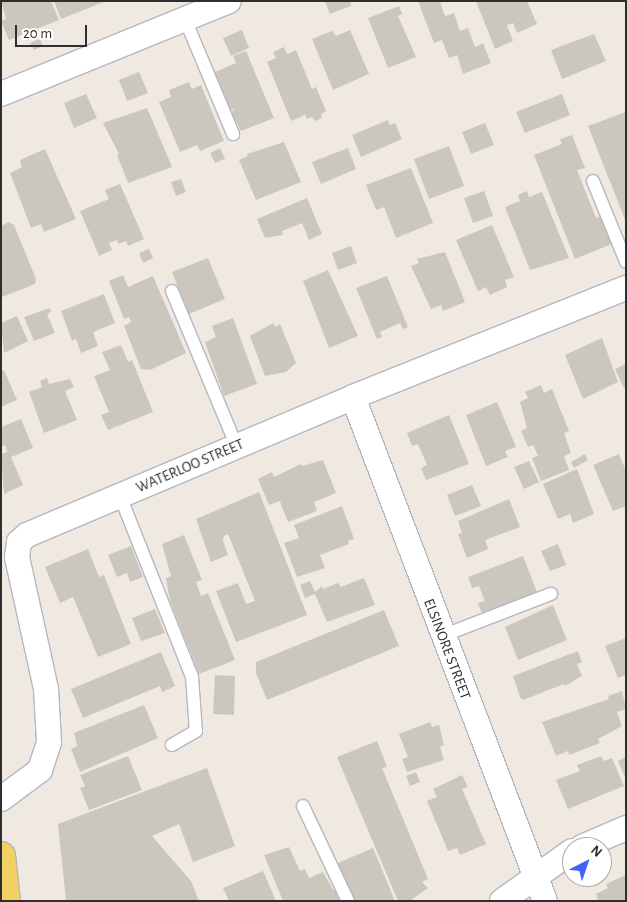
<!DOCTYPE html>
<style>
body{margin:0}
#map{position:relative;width:627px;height:902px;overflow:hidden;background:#efe9e1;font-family:"Alegreya Sans",sans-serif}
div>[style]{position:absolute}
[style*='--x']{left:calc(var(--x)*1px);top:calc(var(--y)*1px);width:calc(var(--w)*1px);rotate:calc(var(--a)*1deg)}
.building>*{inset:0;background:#cbc7bf}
.roads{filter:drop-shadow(1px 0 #b4b7c1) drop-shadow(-1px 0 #b4b7c1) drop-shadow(0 1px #b4b7c1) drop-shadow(0 -1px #b4b7c1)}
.service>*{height:12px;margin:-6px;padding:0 6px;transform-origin:6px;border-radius:6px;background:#fff}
.minor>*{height:24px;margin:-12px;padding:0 12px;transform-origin:12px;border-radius:12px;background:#fff}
.primary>*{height:28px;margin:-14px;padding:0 14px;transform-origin:14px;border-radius:14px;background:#f2d163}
span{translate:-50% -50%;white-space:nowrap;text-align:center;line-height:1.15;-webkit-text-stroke:4.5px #fff;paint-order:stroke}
.street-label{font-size:15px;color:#2e2e2e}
.frame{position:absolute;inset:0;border:2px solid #2e2e2e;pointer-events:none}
.north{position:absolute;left:562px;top:837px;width:50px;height:50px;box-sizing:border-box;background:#fff;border:1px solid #ababab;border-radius:50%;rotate:41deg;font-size:14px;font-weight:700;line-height:20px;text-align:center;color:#2e2e2e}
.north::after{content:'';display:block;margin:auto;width:18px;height:22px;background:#4264fb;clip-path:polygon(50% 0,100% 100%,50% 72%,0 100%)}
.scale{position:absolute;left:15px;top:25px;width:72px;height:22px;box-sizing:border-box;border:2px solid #2e2e2e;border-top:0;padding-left:6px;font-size:15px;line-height:18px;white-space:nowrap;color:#2e2e2e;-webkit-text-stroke:4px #fff;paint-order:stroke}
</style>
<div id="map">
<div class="building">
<div style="clip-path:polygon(1px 1px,51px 1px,59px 20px,9px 40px,1px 21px,6px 19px)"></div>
<div style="clip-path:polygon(54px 1px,106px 1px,61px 19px)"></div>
<div style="clip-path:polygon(325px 1px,350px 1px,351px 6px,330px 14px)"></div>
<div style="clip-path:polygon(418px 1px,440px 1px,445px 16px,454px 13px,460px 31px,468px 28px,475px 47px,483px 43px,491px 63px,463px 74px,457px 55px,449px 58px,442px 40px,434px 43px)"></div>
<div style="clip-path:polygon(476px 1px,527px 1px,537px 24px,517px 33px,513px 23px,507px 25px,513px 41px,495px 49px)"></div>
<div style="clip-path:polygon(399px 6px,402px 14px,398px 16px,416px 57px,388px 68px,368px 18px)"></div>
<div style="clip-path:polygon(242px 30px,249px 48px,231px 56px,223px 38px)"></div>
<div style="clip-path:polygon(350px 30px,369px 74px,333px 90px,312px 39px,332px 31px,336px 36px)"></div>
<div style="clip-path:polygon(594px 34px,606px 61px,562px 79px,551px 50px)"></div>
<div style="clip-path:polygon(40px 39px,43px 46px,34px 50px,30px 43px)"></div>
<div style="clip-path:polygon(284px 47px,287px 54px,296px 50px,312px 89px,316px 87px,326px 111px,321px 114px,322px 118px,315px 121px,312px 117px,307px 119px,305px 115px,291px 121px,267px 62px,276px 58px,273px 52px)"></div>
<div style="clip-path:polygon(246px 51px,274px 118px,241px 131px,231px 112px,236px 108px,231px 110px,227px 105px,215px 72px,236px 63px,233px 56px)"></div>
<div style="clip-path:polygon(139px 72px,148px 93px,127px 101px,119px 80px)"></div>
<div style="clip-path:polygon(189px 82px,192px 89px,201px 85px,224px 141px,200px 151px,197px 145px,180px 152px,159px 102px,171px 97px,169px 90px)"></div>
<div style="clip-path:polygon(86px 94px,97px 118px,74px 128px,64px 103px)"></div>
<div style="clip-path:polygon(562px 94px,570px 115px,525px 133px,516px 112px)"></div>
<div style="clip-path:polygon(147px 108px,172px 167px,128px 183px,117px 155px,119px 154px,103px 123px)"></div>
<div style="clip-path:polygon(626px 112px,626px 222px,588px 126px)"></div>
<div style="clip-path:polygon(388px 120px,390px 125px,395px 123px,402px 139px,361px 157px,352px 135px)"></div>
<div style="clip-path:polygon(485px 123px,494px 145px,471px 154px,462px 132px)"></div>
<div style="clip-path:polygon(572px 135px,585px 168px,577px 170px,596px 218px,603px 215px,614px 243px,575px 259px,534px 155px,562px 144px,560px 139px)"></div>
<div style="clip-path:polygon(284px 142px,301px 182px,256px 200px,239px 160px,248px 156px,247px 154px)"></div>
<div style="clip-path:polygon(449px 146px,464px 186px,429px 199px,414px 159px)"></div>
<div style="clip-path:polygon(220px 148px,225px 159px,215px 163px,210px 153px)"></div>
<div style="clip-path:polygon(348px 148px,356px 169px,321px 184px,312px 162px)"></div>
<div style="clip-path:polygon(45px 149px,76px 219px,44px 232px,41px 224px,31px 228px,10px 173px,22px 167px,20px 160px)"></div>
<div style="clip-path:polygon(411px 168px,433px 223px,396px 238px,384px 207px,376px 210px,366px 185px)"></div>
<div style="clip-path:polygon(181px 179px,186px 192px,176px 196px,171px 182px)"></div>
<div style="clip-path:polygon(120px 184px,144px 239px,128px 246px,126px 241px,118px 244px,117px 240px,109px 243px,112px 250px,99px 256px,80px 211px,109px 199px,105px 190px)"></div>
<div style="clip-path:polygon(484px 191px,493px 216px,473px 223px,464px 198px)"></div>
<div style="clip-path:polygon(527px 191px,529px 197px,542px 192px,569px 258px,530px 270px,505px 207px,520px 201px,518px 195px)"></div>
<div style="clip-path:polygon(307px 198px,322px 234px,309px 240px,302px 223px,282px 231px,283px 235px,265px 238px,257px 219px)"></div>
<div style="clip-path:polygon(9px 222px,14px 225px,36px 279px,35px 284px,2px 297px,1px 226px)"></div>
<div style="clip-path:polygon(492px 225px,514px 277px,505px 280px,507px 287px,490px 295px,486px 287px,478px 291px,456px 240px)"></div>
<div style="clip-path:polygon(351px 246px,357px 263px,338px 270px,332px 253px)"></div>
<div style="clip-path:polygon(149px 249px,153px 258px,143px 263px,139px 253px)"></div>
<div style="clip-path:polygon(445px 252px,465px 302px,443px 311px,441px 305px,431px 309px,411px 266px,419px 263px,417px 259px)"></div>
<div style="clip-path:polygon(208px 258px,225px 299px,189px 314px,172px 272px)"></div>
<div style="clip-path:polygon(328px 270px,358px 336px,329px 348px,303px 281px)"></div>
<div style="clip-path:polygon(123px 275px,128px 287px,153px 276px,186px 353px,150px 370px,141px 369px,124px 326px,131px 322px,129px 317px,124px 319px,109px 281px)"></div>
<div style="clip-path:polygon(387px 276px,408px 327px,403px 329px,400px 323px,380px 332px,382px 337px,377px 339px,356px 288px)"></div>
<div style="clip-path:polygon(104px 294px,115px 323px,93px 332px,98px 346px,81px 353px,76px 339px,72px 341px,61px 311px)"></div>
<div style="clip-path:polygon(50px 308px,51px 312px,47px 314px,55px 333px,34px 341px,24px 317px)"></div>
<div style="clip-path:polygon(17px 316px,28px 341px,4px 353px,1px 323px)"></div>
<div style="clip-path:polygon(233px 318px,257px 384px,224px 396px,205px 342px,216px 337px,212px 326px)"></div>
<div style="clip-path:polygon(273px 323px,275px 327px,280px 324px,296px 363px,286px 372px,265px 376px,250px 336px)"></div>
<div style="clip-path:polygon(602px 338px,618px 382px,583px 399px,565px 355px)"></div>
<div style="clip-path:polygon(121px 345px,128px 362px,132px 360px,153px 412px,108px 430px,101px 415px,109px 412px,94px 376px,110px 370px,102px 352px)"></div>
<div style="clip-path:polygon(626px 364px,626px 387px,624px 388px,615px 369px)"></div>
<div style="clip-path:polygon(4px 370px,17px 400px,1px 407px,1px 372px)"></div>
<div style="clip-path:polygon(47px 378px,49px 384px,70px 379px,74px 387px,65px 391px,77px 420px,44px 433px,29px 392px,42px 387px,40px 381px)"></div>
<div style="clip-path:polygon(541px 385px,544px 393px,552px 389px,569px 431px,564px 433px,571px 453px,564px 456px,569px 470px,541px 481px,532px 458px,538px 456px,533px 445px,528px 447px,521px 431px,527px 428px,520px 402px,528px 398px,525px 392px)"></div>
<div style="clip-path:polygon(497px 402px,516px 447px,505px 451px,508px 457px,486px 466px,466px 415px)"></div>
<div style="clip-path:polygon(449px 415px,469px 464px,426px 480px,421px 468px,427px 465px,418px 444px,412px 446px,407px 433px)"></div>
<div style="clip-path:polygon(21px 419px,33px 448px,11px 457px,23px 485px,4px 494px,1px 454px,7px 452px,5px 445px,1px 447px,1px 427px)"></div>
<div style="clip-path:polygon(585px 454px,588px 460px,574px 468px,571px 462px)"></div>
<div style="clip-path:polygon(619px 454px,626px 471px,626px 506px,613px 511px,593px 465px)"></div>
<div style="clip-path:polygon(323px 460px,336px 493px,314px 502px,317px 511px,288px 522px,280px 502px,283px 500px,269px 505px,258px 479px,272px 472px,274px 477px,301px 464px,302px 466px)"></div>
<div style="clip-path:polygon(529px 461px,539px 482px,524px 489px,514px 467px)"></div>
<div style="clip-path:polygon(577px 469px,594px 514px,573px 523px,570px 514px,558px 519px,543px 484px)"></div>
<div style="clip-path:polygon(472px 485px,481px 506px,455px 516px,447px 495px)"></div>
<div style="clip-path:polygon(259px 492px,307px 615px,236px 642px,216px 591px,238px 583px,246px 604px,255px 601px,228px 534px,224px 536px,223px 541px,228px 555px,211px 562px,196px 519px)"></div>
<div style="clip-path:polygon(509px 499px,520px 527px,485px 540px,488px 549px,467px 558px,458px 534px,462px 533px,458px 521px)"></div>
<div style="clip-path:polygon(342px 506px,354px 539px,348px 541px,349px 544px,320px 555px,325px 568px,297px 577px,284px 543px,299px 538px,294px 525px)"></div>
<div style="clip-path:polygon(184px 535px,202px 580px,196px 582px,201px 596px,208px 593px,235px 660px,199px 674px,170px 601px,166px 578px,171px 576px,162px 544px)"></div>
<div style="clip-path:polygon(558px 544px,566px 565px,550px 571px,541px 551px)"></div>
<div style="clip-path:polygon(131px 546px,143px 577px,130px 582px,127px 573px,117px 577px,108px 555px)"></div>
<div style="clip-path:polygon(88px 549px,99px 577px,104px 575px,131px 644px,98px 657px,73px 597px,60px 603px,45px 567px)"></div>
<div style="clip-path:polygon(523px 556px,537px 592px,482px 614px,478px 603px,485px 601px,479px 586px,472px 588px,468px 577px)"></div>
<div style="clip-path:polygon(364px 578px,375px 605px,327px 622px,315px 594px,305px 598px,300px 585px,310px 581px,315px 592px,322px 586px,323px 589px,338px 583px,341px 587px)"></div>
<div style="clip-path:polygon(553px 605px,567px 640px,518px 660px,505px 627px)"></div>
<div style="clip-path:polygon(155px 609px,165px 633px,141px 641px,132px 618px)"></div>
<div style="clip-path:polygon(384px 610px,399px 646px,267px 700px,256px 673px,256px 662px)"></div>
<div style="clip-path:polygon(626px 638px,626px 675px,618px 678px,605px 646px)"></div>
<div style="clip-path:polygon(578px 651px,582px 662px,577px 664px,582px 676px,565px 686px,564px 684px,523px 700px,520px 697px,513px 676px)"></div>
<div style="clip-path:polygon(161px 652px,175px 686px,162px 692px,160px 686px,83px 718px,71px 689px)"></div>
<div style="clip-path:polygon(215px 675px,235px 676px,234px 715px,213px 714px)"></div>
<div style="clip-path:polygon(622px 691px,626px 709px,617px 712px,622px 726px,598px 739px,600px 743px,569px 755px,568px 751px,556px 756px,542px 722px,609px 699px,608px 696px)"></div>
<div style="clip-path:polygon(144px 705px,158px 738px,80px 772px,71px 749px,77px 746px,74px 733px)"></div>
<div style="clip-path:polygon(430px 722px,432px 727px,439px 725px,444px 745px,440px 747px,444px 760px,407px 772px,402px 759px,408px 757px,399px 734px)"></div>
<div style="clip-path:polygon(377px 741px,387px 767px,382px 768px,428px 879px,422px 882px,428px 888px,410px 901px,398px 901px,337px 757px)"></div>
<div style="clip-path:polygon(128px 756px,142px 790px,89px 810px,80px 788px,85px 786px,80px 775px)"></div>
<div style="clip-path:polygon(601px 756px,604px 761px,612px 758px,624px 786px,568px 809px,556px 780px,580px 771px,577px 765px)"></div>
<div style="clip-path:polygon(626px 757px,626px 779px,618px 761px)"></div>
<div style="clip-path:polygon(207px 768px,235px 846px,193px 862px,179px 824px,152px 836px,191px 881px,199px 901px,66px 901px,58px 824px)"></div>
<div style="clip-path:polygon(416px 772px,420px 782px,410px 786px,406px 776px)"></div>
<div style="clip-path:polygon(462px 775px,468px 787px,462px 789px,486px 844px,460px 855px,457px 848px,448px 851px,427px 801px,437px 797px,433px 789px)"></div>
<div style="clip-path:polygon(289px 847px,300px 871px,305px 869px,309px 878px,323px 872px,332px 888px,344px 901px,283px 901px,264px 855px)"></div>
<div style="clip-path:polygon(373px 848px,395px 901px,354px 901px,338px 863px)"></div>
<div style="clip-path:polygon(263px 871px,276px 901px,229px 901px,223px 888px)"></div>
<div style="clip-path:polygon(626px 875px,626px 901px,593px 901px,598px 899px,596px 894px,608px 888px,606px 884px)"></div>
</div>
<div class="roads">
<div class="service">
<div style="--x:185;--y:19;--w:125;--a:67.3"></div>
<div style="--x:593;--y:181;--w:87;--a:67.8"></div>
<div style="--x:172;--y:291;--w:169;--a:67.4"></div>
<div style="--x:120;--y:496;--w:195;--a:68.3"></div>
<div style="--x:192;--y:677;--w:54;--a:85.8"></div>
<div style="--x:196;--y:731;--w:28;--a:150"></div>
<div style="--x:442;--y:636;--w:117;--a:-21.1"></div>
<div style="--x:303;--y:806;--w:105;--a:64.7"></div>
</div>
<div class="minor">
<div style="--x:1;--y:94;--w:246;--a:-22.2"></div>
<div style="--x:353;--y:397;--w:539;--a:69.15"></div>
<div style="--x:1;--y:799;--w:49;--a:-36.6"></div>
<div style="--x:40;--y:770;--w:29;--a:-72"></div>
<div style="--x:49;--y:742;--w:53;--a:-93.2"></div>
<div style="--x:46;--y:689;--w:135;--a:-102.4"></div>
<div style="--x:17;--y:557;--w:15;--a:-82"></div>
<div style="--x:19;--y:542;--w:11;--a:-41"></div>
<div style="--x:27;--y:535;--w:354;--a:-22.9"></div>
<div style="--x:353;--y:397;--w:294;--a:-21.8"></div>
<div style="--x:582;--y:847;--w:48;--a:-23.4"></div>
<div style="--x:502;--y:901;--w:86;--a:-35.5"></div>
</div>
<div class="primary">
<div style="--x:1;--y:856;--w:45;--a:83.7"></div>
</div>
</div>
<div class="street-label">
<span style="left:190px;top:466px;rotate:-23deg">WATERLOO STREET</span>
<span style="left:447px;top:649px;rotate:69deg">ELSINORE STREET</span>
</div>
<div class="frame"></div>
<div class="north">N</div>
<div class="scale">20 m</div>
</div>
